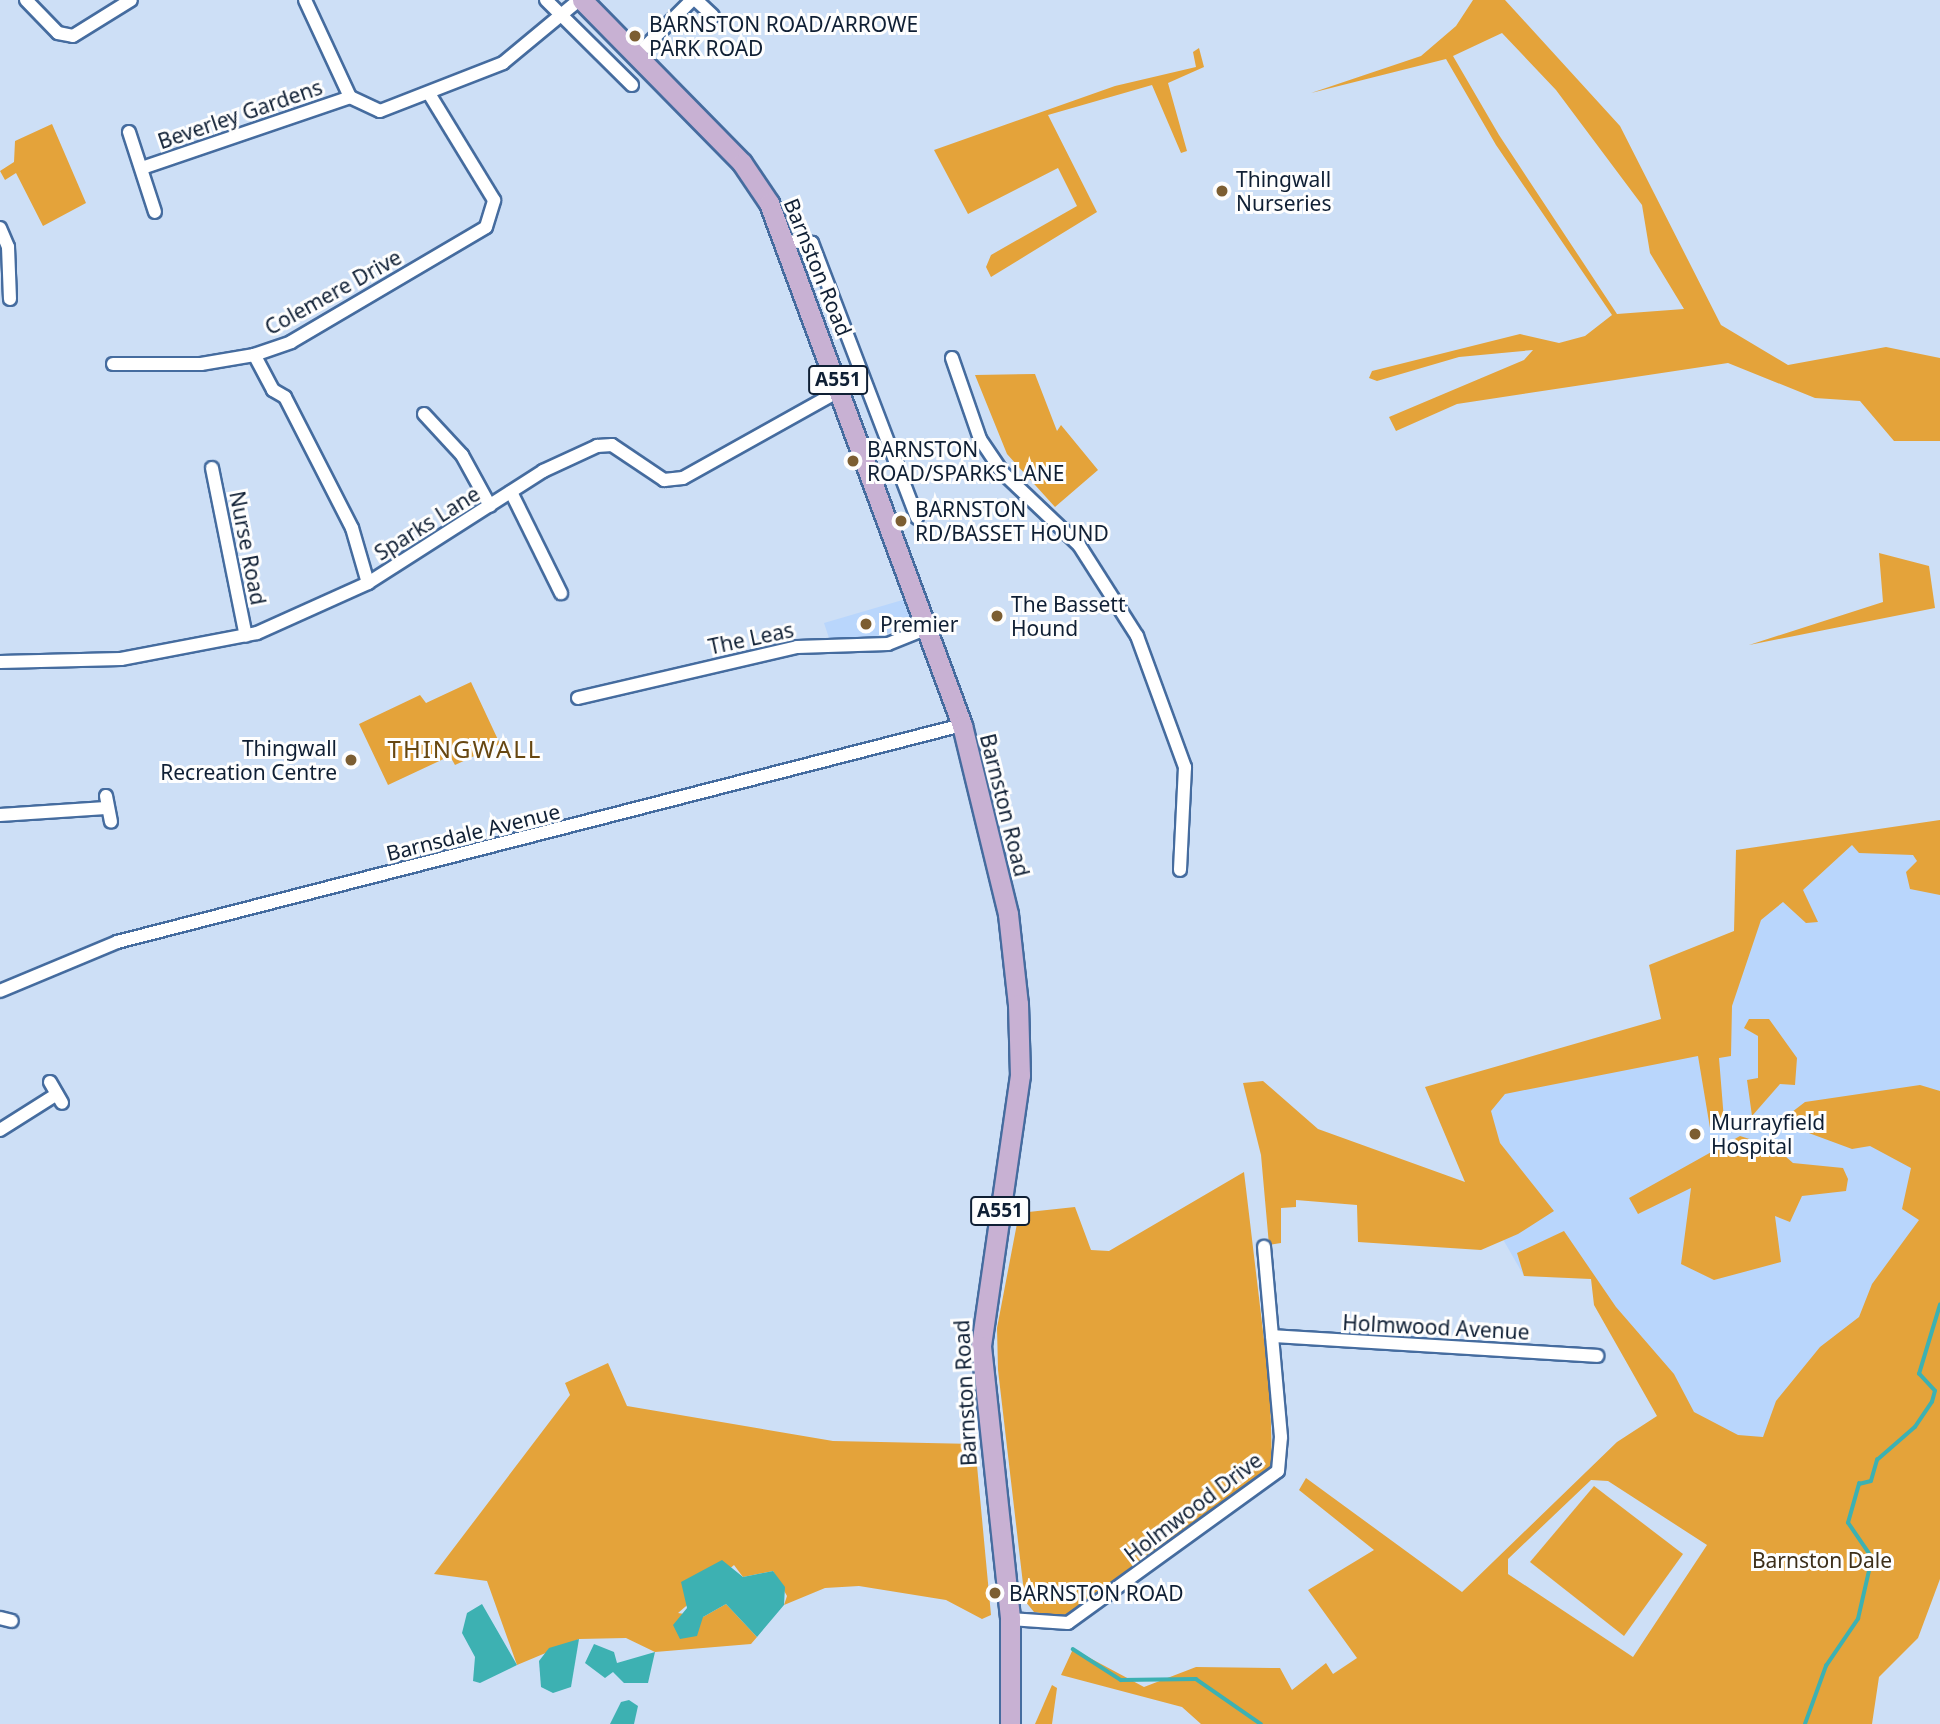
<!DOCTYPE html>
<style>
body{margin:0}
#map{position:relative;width:1940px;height:1724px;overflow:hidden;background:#cddff6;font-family:"Noto Sans",sans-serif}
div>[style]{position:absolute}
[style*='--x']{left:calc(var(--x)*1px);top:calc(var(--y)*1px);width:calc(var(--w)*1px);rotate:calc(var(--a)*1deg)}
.built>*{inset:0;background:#b9d6fc}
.green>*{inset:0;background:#e4a33a}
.water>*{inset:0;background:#3db1b2}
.stream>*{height:3.5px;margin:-1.75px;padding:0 1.75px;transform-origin:1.75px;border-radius:1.75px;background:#3db1b2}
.roads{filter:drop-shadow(2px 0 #456c9f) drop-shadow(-2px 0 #456c9f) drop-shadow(0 2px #456c9f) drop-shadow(0 -2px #456c9f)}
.street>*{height:12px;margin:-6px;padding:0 6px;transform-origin:6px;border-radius:6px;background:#fff}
.primary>*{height:19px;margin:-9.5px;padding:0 9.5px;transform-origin:9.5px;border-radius:9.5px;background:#c8b1d3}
.dots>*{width:19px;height:19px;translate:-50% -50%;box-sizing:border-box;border:4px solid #fefefe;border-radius:50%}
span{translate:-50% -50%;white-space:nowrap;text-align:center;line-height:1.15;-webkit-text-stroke:6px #fefefe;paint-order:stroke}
.shield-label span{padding:2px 5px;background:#fefefe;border:2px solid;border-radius:5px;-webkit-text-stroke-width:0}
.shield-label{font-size:19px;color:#0f1f34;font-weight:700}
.poi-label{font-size:21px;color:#0f1f34}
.left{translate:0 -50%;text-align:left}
.right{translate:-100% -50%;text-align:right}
.street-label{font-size:21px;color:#0f1f34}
.park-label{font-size:21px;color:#3c2e19}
.quarter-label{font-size:24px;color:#674711;letter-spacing:2px}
</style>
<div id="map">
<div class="built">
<div style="clip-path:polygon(906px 599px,910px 619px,904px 629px,861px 640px,829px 638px,824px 623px)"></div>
<div style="clip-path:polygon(1940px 837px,1940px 1251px,1780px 1472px,1726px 1460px,1591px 1279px,1524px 1276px,1469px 1180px,1430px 1088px,1667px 1026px,1735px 943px,1740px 855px)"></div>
</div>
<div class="green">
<div style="clip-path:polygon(evenodd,1473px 0,1505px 0,1620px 126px,1721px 325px,1788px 365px,1886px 347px,1940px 358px,1940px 441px,1894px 441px,1860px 401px,1815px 398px,1728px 363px,1457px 404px,1396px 431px,1389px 417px,1524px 360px,1533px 350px,1459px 357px,1377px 381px,1369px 378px,1372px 371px,1520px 334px,1559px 343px,1585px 336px,1612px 315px,1496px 145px,1446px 59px,1311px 93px,1421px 56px,1456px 26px,1473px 0,1502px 33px,1556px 90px,1642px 205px,1650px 253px,1684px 309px,1617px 314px,1499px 135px,1453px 56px,1502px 33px)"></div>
<div style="clip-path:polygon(1199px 48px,1204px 67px,1168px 83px,1187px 151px,1181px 153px,1152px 85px,1048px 115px,1097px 212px,991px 277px,986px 267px,991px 255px,1077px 206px,1058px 168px,968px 214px,934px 150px,1115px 86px,1196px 67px,1193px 52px)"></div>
<div style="clip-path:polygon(52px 124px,86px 203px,43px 226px,16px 173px,5px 180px,0 171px,14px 162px,15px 141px)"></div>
<div style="clip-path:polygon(1035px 374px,1057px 431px,1061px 425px,1098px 470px,1055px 507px,1007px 454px,975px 375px)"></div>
<div style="clip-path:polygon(1879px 553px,1929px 566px,1935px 608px,1749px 645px,1883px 602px)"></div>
<div style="clip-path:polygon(471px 682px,500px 744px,455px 765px,450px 756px,388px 785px,359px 724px,420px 695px,426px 703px)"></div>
<div style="clip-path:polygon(1940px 820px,1940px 895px,1910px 889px,1906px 872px,1917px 861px,1913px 855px,1859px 853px,1852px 845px,1803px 890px,1818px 922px,1806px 923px,1783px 902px,1761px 920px,1732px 1006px,1731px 1056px,1719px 1058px,1724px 1120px,1710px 1128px,1698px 1056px,1505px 1094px,1491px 1111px,1500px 1143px,1554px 1211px,1518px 1234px,1481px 1250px,1358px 1242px,1357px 1205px,1296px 1200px,1296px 1207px,1281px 1208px,1281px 1243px,1269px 1245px,1261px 1155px,1243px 1083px,1263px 1081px,1318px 1129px,1465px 1182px,1425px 1087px,1661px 1019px,1649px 965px,1734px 931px,1736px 850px)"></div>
<div style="clip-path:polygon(1749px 1019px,1769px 1019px,1797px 1058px,1795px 1085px,1780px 1084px,1752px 1116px,1747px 1080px,1758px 1078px,1758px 1036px,1744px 1028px)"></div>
<div style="clip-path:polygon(evenodd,1920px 1085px,1940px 1091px,1940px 1579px,1918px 1638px,1879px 1677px,1872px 1724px,1201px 1724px,1182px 1707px,1061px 1675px,1073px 1649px,1144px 1687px,1196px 1667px,1280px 1668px,1292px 1690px,1326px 1663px,1333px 1674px,1357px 1658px,1308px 1590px,1374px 1550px,1299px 1490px,1306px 1478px,1462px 1592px,1617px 1442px,1657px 1416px,1594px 1305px,1591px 1279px,1524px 1276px,1517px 1253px,1564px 1231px,1616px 1307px,1674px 1374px,1694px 1412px,1738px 1435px,1763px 1437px,1776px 1401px,1820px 1347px,1859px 1317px,1872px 1284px,1919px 1220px,1902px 1209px,1911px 1168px,1870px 1146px,1852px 1149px,1779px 1122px,1805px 1102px,1920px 1085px,1591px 1480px,1608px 1481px,1707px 1545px,1633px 1657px,1508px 1574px,1508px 1559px,1591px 1480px)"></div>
<div style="clip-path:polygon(1740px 1136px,1775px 1147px,1793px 1163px,1843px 1168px,1848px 1179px,1846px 1191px,1802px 1196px,1790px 1222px,1775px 1216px,1781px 1262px,1714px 1280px,1681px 1264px,1691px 1188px,1638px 1214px,1629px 1198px)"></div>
<div style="clip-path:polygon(1244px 1172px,1270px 1390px,1272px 1465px,1073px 1618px,1034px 1612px,1025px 1601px,998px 1370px,997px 1328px,1019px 1213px,1075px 1207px,1091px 1250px,1109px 1251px)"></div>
<div style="clip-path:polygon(608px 1363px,627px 1406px,833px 1441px,975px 1444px,991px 1615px,982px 1619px,946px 1600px,859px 1586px,825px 1588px,784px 1605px,787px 1596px,773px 1571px,743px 1577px,734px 1565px,678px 1613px,703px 1617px,726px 1604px,757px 1637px,751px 1644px,655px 1652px,626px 1638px,579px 1639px,517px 1665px,487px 1581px,434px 1574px,570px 1395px,565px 1383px)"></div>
<div style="clip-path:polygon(1594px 1486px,1683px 1554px,1624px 1636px,1530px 1562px)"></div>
<div style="clip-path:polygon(1052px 1685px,1057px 1688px,1052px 1724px,1035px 1724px)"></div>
</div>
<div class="water">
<div style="clip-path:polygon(722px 1560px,743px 1577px,773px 1571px,785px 1587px,784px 1605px,757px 1637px,726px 1604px,703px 1617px,697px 1636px,680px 1639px,673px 1625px,687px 1608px,681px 1582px)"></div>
<div style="clip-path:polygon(482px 1604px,517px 1665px,480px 1683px,473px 1681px,475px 1657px,462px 1633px,467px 1613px)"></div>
<div style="clip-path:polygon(579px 1639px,571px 1687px,553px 1693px,541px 1687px,539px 1661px,549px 1648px)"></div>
<div style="clip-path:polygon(594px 1644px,614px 1652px,617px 1663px,655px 1652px,648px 1683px,624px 1683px,613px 1672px,605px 1678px,585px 1663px)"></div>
<div style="clip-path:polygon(629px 1700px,638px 1706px,634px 1724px,610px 1724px,621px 1702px)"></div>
</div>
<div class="stream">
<div style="--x:1073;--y:1649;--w:57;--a:32.9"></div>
<div style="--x:1121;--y:1680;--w:75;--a:-0.8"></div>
<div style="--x:1196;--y:1679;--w:79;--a:34.7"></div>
<div style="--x:1805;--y:1724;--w:62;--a:-70.1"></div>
<div style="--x:1826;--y:1666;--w:57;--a:-55.8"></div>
<div style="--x:1858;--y:1619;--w:63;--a:-77.1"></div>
<div style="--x:1872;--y:1558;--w:42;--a:-124.4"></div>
<div style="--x:1848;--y:1523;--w:41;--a:-74.2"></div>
<div style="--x:1859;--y:1484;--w:12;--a:-14"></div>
<div style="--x:1871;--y:1481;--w:22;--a:-74"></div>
<div style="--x:1877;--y:1460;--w:50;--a:-41"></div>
<div style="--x:1915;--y:1427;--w:30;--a:-56"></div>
<div style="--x:1932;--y:1402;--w:11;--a:-75"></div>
<div style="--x:1935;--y:1391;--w:23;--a:-133"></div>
<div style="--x:1919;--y:1374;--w:72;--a:-73.1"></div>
</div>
<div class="roads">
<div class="street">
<div style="--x:26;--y:0;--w:46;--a:45.9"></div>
<div style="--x:58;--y:33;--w:15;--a:11"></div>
<div style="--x:73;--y:36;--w:68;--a:-31.8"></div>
<div style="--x:305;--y:0;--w:107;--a:65.1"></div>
<div style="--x:350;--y:97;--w:33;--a:25"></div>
<div style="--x:380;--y:111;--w:132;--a:-21.3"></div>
<div style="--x:503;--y:63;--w:99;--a:-39.7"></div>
<div style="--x:546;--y:0;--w:121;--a:44.7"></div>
<div style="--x:696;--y:0;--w:23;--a:43"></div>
<div style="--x:637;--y:55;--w:78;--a:-45"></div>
<div style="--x:129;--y:132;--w:84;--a:72"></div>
<div style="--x:142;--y:168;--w:220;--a:-18.8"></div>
<div style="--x:0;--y:228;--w:21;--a:67"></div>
<div style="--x:8;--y:247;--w:52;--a:87.8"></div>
<div style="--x:786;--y:241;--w:26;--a:4"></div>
<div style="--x:812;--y:243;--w:294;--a:69.1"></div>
<div style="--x:952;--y:358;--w:86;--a:70.9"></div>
<div style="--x:980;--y:439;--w:40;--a:56"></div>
<div style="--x:1002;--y:472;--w:106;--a:43.5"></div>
<div style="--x:1079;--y:545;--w:108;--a:57.5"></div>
<div style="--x:1137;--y:636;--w:140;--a:69.9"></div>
<div style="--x:1185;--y:767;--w:103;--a:92.8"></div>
<div style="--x:113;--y:364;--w:88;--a:0"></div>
<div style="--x:201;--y:364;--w:54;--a:-9.6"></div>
<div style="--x:424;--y:414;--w:56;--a:47.2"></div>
<div style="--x:462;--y:455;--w:58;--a:61.2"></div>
<div style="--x:212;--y:468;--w:171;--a:78.6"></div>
<div style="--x:511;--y:492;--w:113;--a:63.7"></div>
<div style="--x:368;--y:583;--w:57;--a:-106.2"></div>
<div style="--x:352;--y:528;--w:147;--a:-117.1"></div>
<div style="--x:285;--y:397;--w:14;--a:-150"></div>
<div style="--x:273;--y:390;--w:40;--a:-118"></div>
<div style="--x:254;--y:355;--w:39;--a:-19"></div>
<div style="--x:291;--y:342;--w:226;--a:-30.5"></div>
<div style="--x:486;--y:227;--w:28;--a:-73"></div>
<div style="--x:494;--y:200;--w:123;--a:-121.4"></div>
<div style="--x:0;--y:662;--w:121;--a:-1.4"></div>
<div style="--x:121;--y:659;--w:138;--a:-10.8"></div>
<div style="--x:257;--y:633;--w:122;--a:-24.2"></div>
<div style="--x:368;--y:583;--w:208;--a:-32.6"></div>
<div style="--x:543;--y:471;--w:60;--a:-24.8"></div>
<div style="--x:597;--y:446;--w:15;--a:-4"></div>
<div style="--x:612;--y:445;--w:63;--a:33.9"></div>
<div style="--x:664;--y:480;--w:19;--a:-6"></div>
<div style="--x:683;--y:478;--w:182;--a:-29.2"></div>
<div style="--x:578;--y:698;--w:225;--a:-13.1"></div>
<div style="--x:797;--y:647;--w:91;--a:-1.9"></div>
<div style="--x:888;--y:644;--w:45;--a:-22"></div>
<div style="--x:106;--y:796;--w:26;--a:79"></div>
<div style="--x:0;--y:815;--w:106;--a:-3.8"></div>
<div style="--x:0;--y:991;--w:127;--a:-22.7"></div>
<div style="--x:117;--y:942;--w:872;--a:-14.4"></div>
<div style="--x:50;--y:1082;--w:24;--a:60"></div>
<div style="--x:0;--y:1130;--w:67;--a:-32.3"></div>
<div style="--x:1272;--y:1336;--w:326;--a:3.5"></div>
<div style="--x:0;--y:1618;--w:12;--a:14"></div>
<div style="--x:1010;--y:1619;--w:58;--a:3.9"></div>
<div style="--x:1068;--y:1623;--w:259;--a:-35.9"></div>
<div style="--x:1278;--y:1471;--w:34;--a:-85"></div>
<div style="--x:1281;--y:1437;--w:191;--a:-95.1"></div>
</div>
<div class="primary">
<div style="--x:582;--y:0;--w:228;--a:45.5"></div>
<div style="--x:742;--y:163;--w:48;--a:56"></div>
<div style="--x:769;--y:203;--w:557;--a:69.71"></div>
<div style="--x:962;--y:725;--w:195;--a:76.3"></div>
<div style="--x:1008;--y:914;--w:91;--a:83.7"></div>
<div style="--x:1018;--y:1004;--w:71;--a:88.4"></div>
<div style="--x:1020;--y:1075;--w:274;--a:98.2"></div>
<div style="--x:981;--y:1346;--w:275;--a:83.9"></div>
<div style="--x:1010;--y:1619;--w:105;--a:90"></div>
</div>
</div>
<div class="dots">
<div style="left:635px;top:36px;background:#7c5e32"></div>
<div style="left:1222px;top:191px;background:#7c5e32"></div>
<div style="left:853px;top:461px;background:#7c5e32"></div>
<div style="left:901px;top:521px;background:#7c5e32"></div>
<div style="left:997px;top:616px;background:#7c5e32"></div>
<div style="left:866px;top:624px;background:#7c5e32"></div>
<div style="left:351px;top:760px;background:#7c5e32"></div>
<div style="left:1695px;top:1134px;background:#7c5e32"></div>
<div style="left:995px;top:1593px;background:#7c5e32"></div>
</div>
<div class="shield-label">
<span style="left:838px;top:380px">A551</span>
<span style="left:1000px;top:1211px">A551</span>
</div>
<div class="poi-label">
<span class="left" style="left:649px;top:36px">BARNSTON ROAD/ARROWE<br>PARK ROAD</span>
<span class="left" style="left:1236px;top:191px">Thingwall<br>Nurseries</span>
<span class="left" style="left:867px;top:461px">BARNSTON<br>ROAD/SPARKS LANE</span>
<span class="left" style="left:915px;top:521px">BARNSTON<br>RD/BASSET HOUND</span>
<span class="left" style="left:1011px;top:616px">The Bassett<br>Hound</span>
<span class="left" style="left:880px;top:624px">Premier</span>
<span class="right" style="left:337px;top:760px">Thingwall<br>Recreation Centre</span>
<span class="left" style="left:1711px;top:1134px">Murrayfield<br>Hospital</span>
<span class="left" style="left:1009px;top:1593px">BARNSTON ROAD</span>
</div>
<div class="street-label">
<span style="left:240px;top:114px;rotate:-19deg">Beverley Gardens</span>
<span style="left:818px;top:267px;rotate:68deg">Barnston Road</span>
<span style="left:333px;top:292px;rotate:-29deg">Colemere Drive</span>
<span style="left:427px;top:523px;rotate:-32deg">Sparks Lane</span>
<span style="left:248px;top:548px;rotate:79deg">Nurse Road</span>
<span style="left:751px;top:638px;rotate:-12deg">The Leas</span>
<span style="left:1005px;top:805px;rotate:76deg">Barnston Road</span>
<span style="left:473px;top:832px;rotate:-14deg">Barnsdale Avenue</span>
<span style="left:1436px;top:1327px;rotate:3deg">Holmwood Avenue</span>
<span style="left:965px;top:1393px;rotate:-93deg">Barnston Road</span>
<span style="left:1193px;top:1507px;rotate:-37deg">Holmwood Drive</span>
</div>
<div class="park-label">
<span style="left:1822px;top:1560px">Barnston Dale</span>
</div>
<div class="quarter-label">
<span style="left:465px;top:749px">THINGWALL</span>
</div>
</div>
